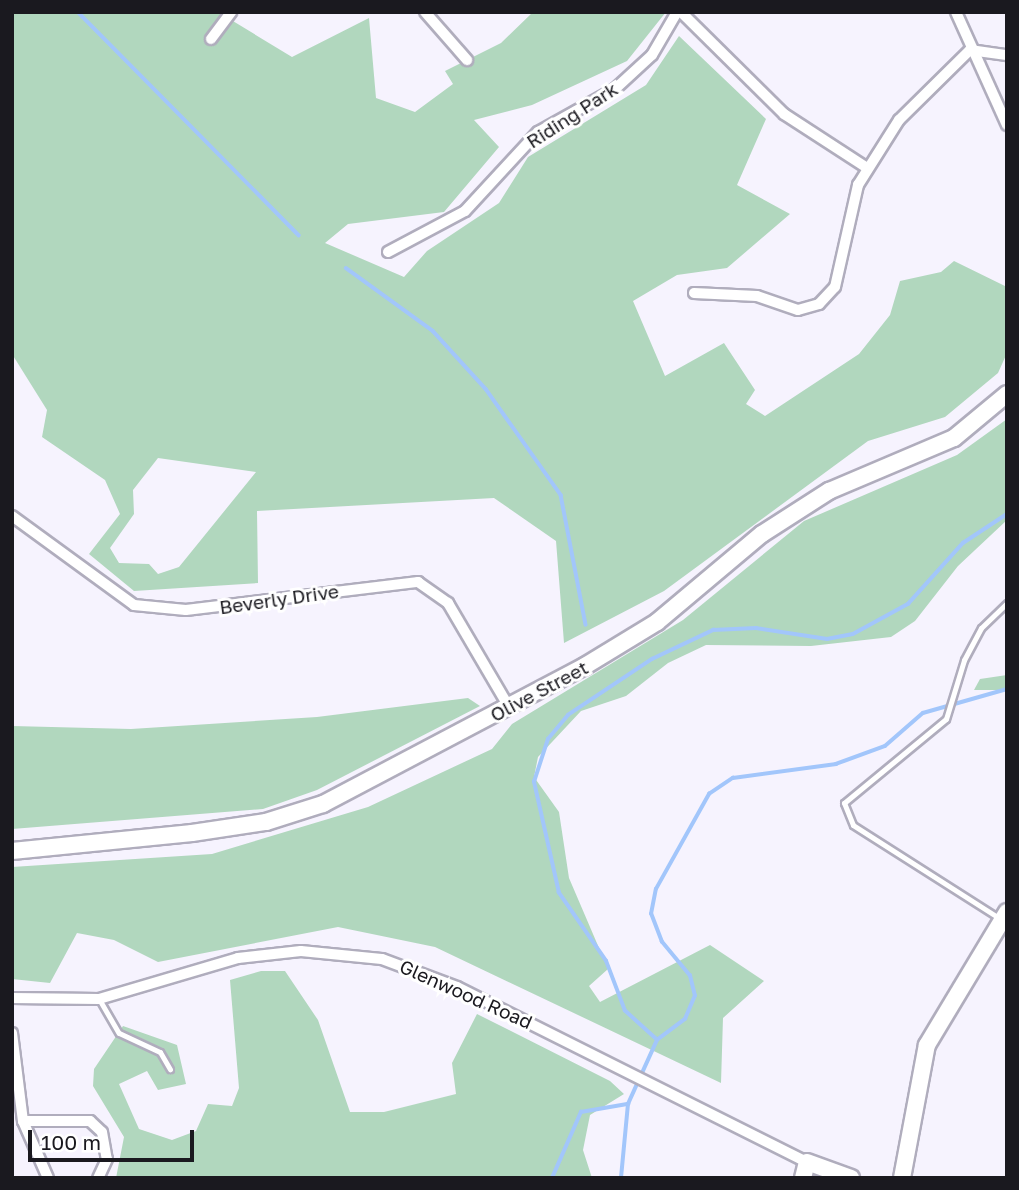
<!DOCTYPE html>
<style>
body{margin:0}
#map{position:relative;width:1019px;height:1190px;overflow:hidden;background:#f6f3fe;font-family:"Golos Text",sans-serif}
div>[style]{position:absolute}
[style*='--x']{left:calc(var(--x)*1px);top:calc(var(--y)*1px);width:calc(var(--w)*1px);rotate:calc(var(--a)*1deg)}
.green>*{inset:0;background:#b1d7be}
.stream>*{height:3.5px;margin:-1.75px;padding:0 1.75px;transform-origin:1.75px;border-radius:1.75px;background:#a2c6fb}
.roads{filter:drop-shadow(2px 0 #b0adbd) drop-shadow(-2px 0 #b0adbd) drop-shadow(0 2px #b0adbd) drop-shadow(0 -2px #b0adbd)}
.lane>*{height:5px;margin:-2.5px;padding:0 2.5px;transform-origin:2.5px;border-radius:2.5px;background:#fff}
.street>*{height:10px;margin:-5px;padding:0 5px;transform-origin:5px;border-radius:5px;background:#fff}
.secondary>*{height:16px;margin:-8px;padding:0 8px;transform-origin:8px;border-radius:8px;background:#fff}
span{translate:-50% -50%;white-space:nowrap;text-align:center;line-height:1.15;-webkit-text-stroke:6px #fff;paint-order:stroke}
.street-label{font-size:19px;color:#1a191f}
.frame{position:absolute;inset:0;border:14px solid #1a191f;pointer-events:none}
.scale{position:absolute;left:28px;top:1130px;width:166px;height:32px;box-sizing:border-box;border:4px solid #1a191f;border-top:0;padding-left:9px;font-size:21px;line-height:24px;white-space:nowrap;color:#1a191f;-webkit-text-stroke:5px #fff;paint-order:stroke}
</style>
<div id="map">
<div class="green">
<div style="clip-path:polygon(evenodd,12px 12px,218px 12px,292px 57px,369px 18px,376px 98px,415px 112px,453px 84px,445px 71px,501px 43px,533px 12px,666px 12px,627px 61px,532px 105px,474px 120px,499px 147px,444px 212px,348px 224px,325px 243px,404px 277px,427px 251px,499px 203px,528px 157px,646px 85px,679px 36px,766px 119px,737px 185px,790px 214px,727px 268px,677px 275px,633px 301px,665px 376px,724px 343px,755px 390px,746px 404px,765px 416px,859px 354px,890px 315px,900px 281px,941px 272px,954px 261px,1007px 287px,1007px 353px,998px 373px,945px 417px,868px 441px,664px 591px,564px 643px,556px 541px,494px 498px,257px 511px,258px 583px,134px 591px,89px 554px,120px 514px,105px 480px,42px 437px,47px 410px,12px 354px,12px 12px,158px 458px,256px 472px,179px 567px,158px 574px,149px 564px,119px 563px,110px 548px,134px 514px,133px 490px,158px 458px)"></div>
<div style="clip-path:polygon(1007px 419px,1007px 520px,958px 566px,915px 621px,891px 637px,811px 646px,706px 645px,668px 663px,626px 696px,581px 711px,538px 757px,534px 777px,559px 812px,569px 878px,608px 969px,589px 986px,600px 1002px,710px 945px,764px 981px,723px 1018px,721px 1083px,435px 947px,338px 927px,158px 962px,114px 940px,77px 933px,50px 983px,12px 979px,12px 867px,212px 854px,368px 807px,492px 749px,512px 724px,683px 620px,804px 521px,957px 455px)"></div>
<div style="clip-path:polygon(1007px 675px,1007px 690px,974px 690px,980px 679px)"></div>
<div style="clip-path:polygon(468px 698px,480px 706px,317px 790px,263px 809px,12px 829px,12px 726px,131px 729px,317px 717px)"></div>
<div style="clip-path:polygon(261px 971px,285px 971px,318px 1020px,350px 1112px,384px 1112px,456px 1094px,452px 1063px,477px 1014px,610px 1081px,624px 1094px,590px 1115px,583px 1150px,592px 1178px,116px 1178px,124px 1137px,93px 1086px,94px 1069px,123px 1026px,177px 1045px,186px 1084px,158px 1090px,147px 1071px,119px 1084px,139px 1129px,172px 1140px,196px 1131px,208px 1104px,232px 1106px,239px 1088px,230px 980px)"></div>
</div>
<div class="stream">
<div style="--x:78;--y:12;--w:314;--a:45.3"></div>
<div style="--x:346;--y:268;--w:107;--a:35.9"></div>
<div style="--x:433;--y:331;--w:79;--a:47.6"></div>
<div style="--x:486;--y:389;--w:130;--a:54.7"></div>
<div style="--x:561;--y:495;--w:132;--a:79.1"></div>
<div style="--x:657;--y:1040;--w:43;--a:-137.8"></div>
<div style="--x:625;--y:1011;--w:53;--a:-110.8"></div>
<div style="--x:606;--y:961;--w:83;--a:-124.7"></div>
<div style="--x:559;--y:893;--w:114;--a:-102.7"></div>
<div style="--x:534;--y:782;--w:45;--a:-72"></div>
<div style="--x:548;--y:739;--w:31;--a:-50"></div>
<div style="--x:568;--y:715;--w:101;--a:-33.7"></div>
<div style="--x:652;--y:659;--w:68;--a:-25.4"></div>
<div style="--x:713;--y:630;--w:43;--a:-2.7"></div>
<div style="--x:756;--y:628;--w:72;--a:8.8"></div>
<div style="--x:827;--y:639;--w:26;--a:-11"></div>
<div style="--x:853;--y:634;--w:63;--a:-28.6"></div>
<div style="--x:908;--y:604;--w:82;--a:-48"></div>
<div style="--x:963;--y:543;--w:53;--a:-33.4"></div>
<div style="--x:657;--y:1040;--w:35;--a:-37"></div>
<div style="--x:685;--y:1019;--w:25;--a:-67"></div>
<div style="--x:695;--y:996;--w:21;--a:-104"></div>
<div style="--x:690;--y:976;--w:44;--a:-129.5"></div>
<div style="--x:662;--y:942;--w:30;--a:-111"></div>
<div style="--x:651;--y:914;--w:25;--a:-79"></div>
<div style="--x:656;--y:889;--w:109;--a:-60.8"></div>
<div style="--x:709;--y:794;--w:29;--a:-34"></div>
<div style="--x:733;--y:778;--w:104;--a:-7.7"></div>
<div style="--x:836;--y:764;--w:52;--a:-20.2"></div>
<div style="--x:885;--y:746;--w:50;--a:-41"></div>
<div style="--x:923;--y:713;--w:87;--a:-15.9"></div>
<div style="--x:552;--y:1178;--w:72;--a:-66.3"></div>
<div style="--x:581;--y:1112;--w:48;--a:-9.7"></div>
<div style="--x:621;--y:1178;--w:74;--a:-84.6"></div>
<div style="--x:628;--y:1104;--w:70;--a:-65.6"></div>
</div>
<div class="roads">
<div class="lane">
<div style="--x:999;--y:918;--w:173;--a:-147.5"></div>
<div style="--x:853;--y:825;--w:24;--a:-112"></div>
<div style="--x:844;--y:803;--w:132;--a:-39.5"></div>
<div style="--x:946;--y:719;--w:62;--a:-73"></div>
<div style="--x:964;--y:660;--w:36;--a:-62"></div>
<div style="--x:981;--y:628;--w:36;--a:-44"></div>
<div style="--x:99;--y:999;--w:39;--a:60"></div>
<div style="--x:119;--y:1033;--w:45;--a:24.9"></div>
<div style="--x:160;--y:1052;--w:20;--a:60"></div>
</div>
<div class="street">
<div style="--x:425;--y:12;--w:64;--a:48.8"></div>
<div style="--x:681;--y:12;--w:145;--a:44.7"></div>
<div style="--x:784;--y:114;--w:99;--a:33"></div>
<div style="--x:956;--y:12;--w:124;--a:65.7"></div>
<div style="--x:211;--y:39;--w:34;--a:-53"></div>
<div style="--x:388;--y:252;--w:87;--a:-28"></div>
<div style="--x:465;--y:211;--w:108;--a:-47.3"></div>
<div style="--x:538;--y:132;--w:88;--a:-29.2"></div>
<div style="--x:615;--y:89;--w:50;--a:-42.6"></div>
<div style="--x:652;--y:55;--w:50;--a:-59.8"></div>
<div style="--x:694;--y:293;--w:63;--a:2.7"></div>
<div style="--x:757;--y:296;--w:43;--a:18.9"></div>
<div style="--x:798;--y:310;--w:22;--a:-16"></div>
<div style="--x:819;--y:304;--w:23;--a:-47"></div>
<div style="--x:835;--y:287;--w:105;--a:-77.3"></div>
<div style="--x:858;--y:185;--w:77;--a:-57.8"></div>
<div style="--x:899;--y:120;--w:100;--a:-44.6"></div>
<div style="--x:970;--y:50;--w:37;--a:8"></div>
<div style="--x:12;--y:516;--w:151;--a:36.1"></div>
<div style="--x:134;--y:605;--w:52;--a:5.5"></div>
<div style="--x:186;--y:610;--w:234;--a:-6.9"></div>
<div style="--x:418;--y:582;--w:37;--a:35"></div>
<div style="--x:448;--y:603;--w:121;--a:59.6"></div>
<div style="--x:12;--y:998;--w:87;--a:0.7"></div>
<div style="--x:99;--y:999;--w:145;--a:-16.4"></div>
<div style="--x:238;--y:958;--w:63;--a:-6.3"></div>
<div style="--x:301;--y:951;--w:81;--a:5.6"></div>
<div style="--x:382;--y:959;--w:80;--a:20.5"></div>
<div style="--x:457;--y:987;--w:391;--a:26.6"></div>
<div style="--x:12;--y:1033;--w:89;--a:82.9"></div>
<div style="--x:48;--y:1178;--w:62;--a:-113.7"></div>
<div style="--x:23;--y:1121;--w:67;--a:0"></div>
<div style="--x:90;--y:1121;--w:16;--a:43"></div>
<div style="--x:102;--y:1132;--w:27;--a:80"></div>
<div style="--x:107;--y:1159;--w:21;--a:115"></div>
</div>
<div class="secondary">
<div style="--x:12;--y:851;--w:181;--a:-5.7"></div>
<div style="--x:192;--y:833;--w:75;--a:-8.5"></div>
<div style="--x:266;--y:822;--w:60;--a:-17.5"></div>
<div style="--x:323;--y:804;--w:296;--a:-27.8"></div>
<div style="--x:585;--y:666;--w:84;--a:-31.4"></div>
<div style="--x:657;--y:622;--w:137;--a:-40"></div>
<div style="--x:762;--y:534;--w:80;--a:-32.7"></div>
<div style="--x:829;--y:491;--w:136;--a:-23"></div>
<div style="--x:954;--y:438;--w:69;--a:-39.7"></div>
<div style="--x:803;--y:1178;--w:16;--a:-76"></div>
<div style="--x:807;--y:1162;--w:47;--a:20"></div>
<div style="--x:902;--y:1178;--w:135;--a:-79.4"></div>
<div style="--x:927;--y:1045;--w:155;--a:-59"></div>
</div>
</div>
<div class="street-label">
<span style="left:572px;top:115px;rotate:-33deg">Riding Park</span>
<span style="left:279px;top:599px;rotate:-8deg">Beverly Drive</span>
<span style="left:539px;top:691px;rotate:-28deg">Olive Street</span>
<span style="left:466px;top:994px;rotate:24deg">Glenwood Road</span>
</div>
<div class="frame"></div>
<div class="scale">100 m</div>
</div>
